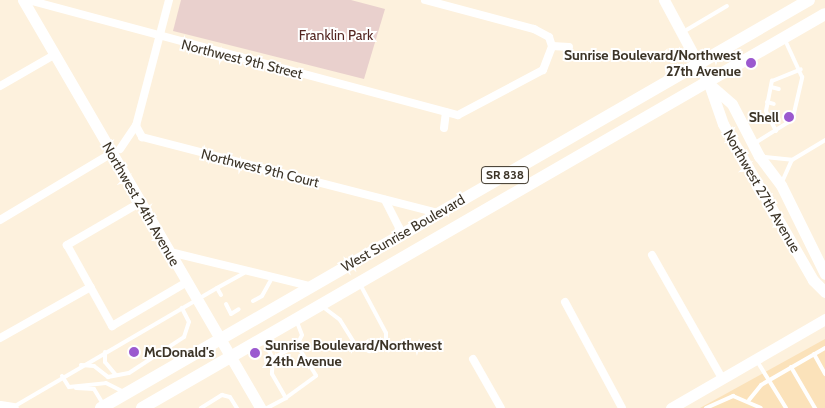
<!DOCTYPE html>
<style>
body{margin:0}
#map{position:relative;width:825px;height:408px;overflow:hidden;background:#fdf1dd;font-family:Cabin,sans-serif}
div>[style]{position:absolute}
[style*='--x']{left:calc(var(--x)*1px);top:calc(var(--y)*1px);width:calc(var(--w)*1px);rotate:calc(var(--a)*1deg)}
.built>*{inset:0;background:#fbe2ba}
.green>*{inset:0;background:#e9d0cd}
.lane>*{height:4px;margin:-2px;padding:0 2px;transform-origin:2px;border-radius:2px;background:#fff}
.street>*{height:8px;margin:-4px;padding:0 4px;transform-origin:4px;border-radius:4px;background:#fff}
.secondary>*{height:11px;margin:-5.5px;padding:0 5.5px;transform-origin:5.5px;border-radius:5.5px;background:#fff}
.primary>*{height:12px;margin:-6px;padding:0 6px;transform-origin:6px;border-radius:6px;background:#fff}
.dots>*{width:14px;height:14px;translate:-50% -50%;box-sizing:border-box;border:2px solid #fff;border-radius:50%}
span{translate:-50% -50%;white-space:nowrap;text-align:center;line-height:1.15;-webkit-text-stroke:4px #fff;paint-order:stroke}
.shield-label span{padding:1px 4px;background:#fff;border:1px solid;border-radius:4px;-webkit-text-stroke-width:0}
.shield-label{font-size:12px;color:#3c3427;font-weight:700}
.park-label{font-size:14px;color:#542621}
.poi-label{font-size:14px;color:#3c3427;font-weight:700}
.right{translate:-100% -50%;text-align:right}
.left{translate:0 -50%;text-align:left}
.street-label{font-size:14px;color:#3c3427}
</style>
<div id="map">
<div class="built">
<div style="clip-path:polygon(825px 339px,825px 408px,700px 408px)"></div>
</div>
<div class="green">
<div style="clip-path:polygon(181px 0,351px 0,385px 9px,364px 79px,173px 31px)"></div>
</div>
<div class="lane">
<div style="--x:683;--y:32;--w:51;--a:-30.6"></div>
<div style="--x:771;--y:87;--w:8;--a:14"></div>
<div style="--x:767;--y:102;--w:7;--a:16"></div>
<div style="--x:776;--y:131;--w:22;--a:-117"></div>
<div style="--x:766;--y:111;--w:31;--a:-79"></div>
<div style="--x:772;--y:81;--w:31;--a:-22"></div>
<div style="--x:755;--y:143;--w:38;--a:-32"></div>
<div style="--x:787;--y:123;--w:12;--a:-55"></div>
<div style="--x:794;--y:113;--w:37;--a:-77"></div>
<div style="--x:802;--y:77;--w:41;--a:-114.7"></div>
<div style="--x:765;--y:157;--w:27;--a:6"></div>
<div style="--x:782;--y:182;--w:24;--a:-66"></div>
<div style="--x:792;--y:160;--w:39;--a:-31"></div>
<div style="--x:221;--y:295;--w:8;--a:-120"></div>
<div style="--x:217;--y:288;--w:31;--a:-29"></div>
<div style="--x:253;--y:301;--w:10;--a:-29"></div>
<div style="--x:262;--y:296;--w:21;--a:-61"></div>
<div style="--x:226;--y:304;--w:11;--a:63"></div>
<div style="--x:231;--y:314;--w:9;--a:-32"></div>
<div style="--x:323;--y:307;--w:21;--a:37"></div>
<div style="--x:340;--y:320;--w:28;--a:58"></div>
<div style="--x:355;--y:344;--w:16;--a:27"></div>
<div style="--x:369;--y:351;--w:19;--a:-25"></div>
<div style="--x:386;--y:343;--w:10;--a:-90"></div>
<div style="--x:386;--y:333;--w:55;--a:-118"></div>
<div style="--x:264;--y:342;--w:18;--a:61"></div>
<div style="--x:273;--y:358;--w:16;--a:94"></div>
<div style="--x:272;--y:374;--w:28;--a:60"></div>
<div style="--x:286;--y:398;--w:21;--a:152"></div>
<div style="--x:297;--y:345;--w:11;--a:-63"></div>
<div style="--x:302;--y:335;--w:14;--a:-111"></div>
<div style="--x:105;--y:352;--w:10;--a:90"></div>
<div style="--x:105;--y:362;--w:17;--a:50"></div>
<div style="--x:814;--y:354;--w:23;--a:61"></div>
<div style="--x:273;--y:358;--w:27;--a:-28"></div>
<div style="--x:297;--y:345;--w:36;--a:58"></div>
<div style="--x:316;--y:376;--w:37;--a:144"></div>
<div style="--x:757;--y:361;--w:55;--a:58.3"></div>
<div style="--x:81;--y:365;--w:13;--a:4"></div>
<div style="--x:94;--y:366;--w:18;--a:38"></div>
<div style="--x:108;--y:377;--w:21;--a:-11"></div>
<div style="--x:129;--y:373;--w:66;--a:-33.2"></div>
<div style="--x:184;--y:337;--w:16;--a:-72"></div>
<div style="--x:189;--y:322;--w:16;--a:-117"></div>
<div style="--x:791;--y:367;--w:48;--a:59.7"></div>
<div style="--x:62;--y:376;--w:13;--a:58"></div>
<div style="--x:69;--y:387;--w:37;--a:-6"></div>
<div style="--x:106;--y:383;--w:20;--a:27"></div>
<div style="--x:76;--y:388;--w:18;--a:3"></div>
<div style="--x:94;--y:389;--w:17;--a:59"></div>
<div style="--x:749;--y:400;--w:19;--a:-51"></div>
<div style="--x:761;--y:385;--w:74;--a:-30"></div>
<div style="--x:15;--y:406;--w:234;--a:-30.3"></div>
<div style="--x:201;--y:408;--w:25;--a:-32"></div>
<div style="--x:222;--y:395;--w:8;--a:14"></div>
<div style="--x:230;--y:397;--w:13;--a:58"></div>
<div style="--x:706;--y:408;--w:30;--a:-24"></div>
<div style="--x:733;--y:396;--w:30;--a:23"></div>
</div>
<div class="street">
<div style="--x:28;--y:0;--w:445;--a:15"></div>
<div style="--x:458;--y:115;--w:96;--a:-27.9"></div>
<div style="--x:543;--y:70;--w:26;--a:-69"></div>
<div style="--x:169;--y:0;--w:130;--a:104.7"></div>
<div style="--x:136;--y:126;--w:13;--a:61"></div>
<div style="--x:142;--y:137;--w:305;--a:14.4"></div>
<div style="--x:425;--y:0;--w:113;--a:14.9"></div>
<div style="--x:534;--y:29;--w:17;--a:28"></div>
<div style="--x:549;--y:37;--w:9;--a:72"></div>
<div style="--x:552;--y:46;--w:17;--a:3"></div>
<div style="--x:0;--y:86;--w:62;--a:-29.9"></div>
<div style="--x:444;--y:128;--w:16;--a:-83"></div>
<div style="--x:120;--y:149;--w:29;--a:-56"></div>
<div style="--x:385;--y:200;--w:31;--a:63"></div>
<div style="--x:399;--y:228;--w:9;--a:103"></div>
<div style="--x:141;--y:202;--w:86;--a:149.8"></div>
<div style="--x:67;--y:245;--w:93;--a:60.9"></div>
<div style="--x:112;--y:326;--w:87;--a:-30.4"></div>
<div style="--x:0;--y:220;--w:131;--a:-30.9"></div>
<div style="--x:170;--y:252;--w:144;--a:13.7"></div>
<div style="--x:652;--y:255;--w:142;--a:60.4"></div>
<div style="--x:565;--y:302;--w:120;--a:61.7"></div>
<div style="--x:0;--y:338;--w:104;--a:-29.3"></div>
<div style="--x:473;--y:359;--w:56;--a:60.3"></div>
</div>
<div class="secondary">
<div style="--x:23;--y:0;--w:472;--a:59.8"></div>
<div style="--x:664;--y:0;--w:95;--a:61.8"></div>
<div style="--x:709;--y:84;--w:42;--a:70.7"></div>
<div style="--x:723;--y:124;--w:180;--a:60"></div>
<div style="--x:813;--y:280;--w:17;--a:45"></div>
<div style="--x:709;--y:84;--w:30;--a:41"></div>
<div style="--x:732;--y:104;--w:59;--a:62.6"></div>
<div style="--x:759;--y:156;--w:36;--a:53"></div>
<div style="--x:781;--y:185;--w:99;--a:63.7"></div>
<div style="--x:0;--y:406;--w:13;--a:9"></div>
<div style="--x:671;--y:408;--w:178;--a:-30"></div>
</div>
<div class="primary">
<div style="--x:101;--y:408;--w:817;--a:-29.95"></div>
<div style="--x:142;--y:408;--w:788;--a:-29.98"></div>
</div>
<div class="dots">
<div style="left:751px;top:63px;background:#9b59cf"></div>
<div style="left:789px;top:117px;background:#9b59cf"></div>
<div style="left:134px;top:352px;background:#9b59cf"></div>
<div style="left:255px;top:353px;background:#9b59cf"></div>
</div>
<div class="shield-label">
<span style="left:505px;top:175px">SR 838</span>
</div>
<div class="park-label">
<span style="left:336px;top:35px">Franklin Park</span>
</div>
<div class="poi-label">
<span class="right" style="left:741px;top:63px">Sunrise Boulevard/Northwest<br>27th Avenue</span>
<span class="right" style="left:779px;top:117px">Shell</span>
<span class="left" style="left:265px;top:353px">Sunrise Boulevard/Northwest<br>24th Avenue</span>
<span class="left" style="left:144px;top:352px">McDonald's</span>
</div>
<div class="street-label">
<span style="left:242px;top:59px;rotate:14deg">Northwest 9th Street</span>
<span style="left:260px;top:168px;rotate:14deg">Northwest 9th Court</span>
<span style="left:762px;top:191px;rotate:60deg">Northwest 27th Avenue</span>
<span style="left:141px;top:204px;rotate:60deg">Northwest 24th Avenue</span>
<span style="left:403px;top:233px;rotate:-30deg">West Sunrise Boulevard</span>
</div>
</div>
